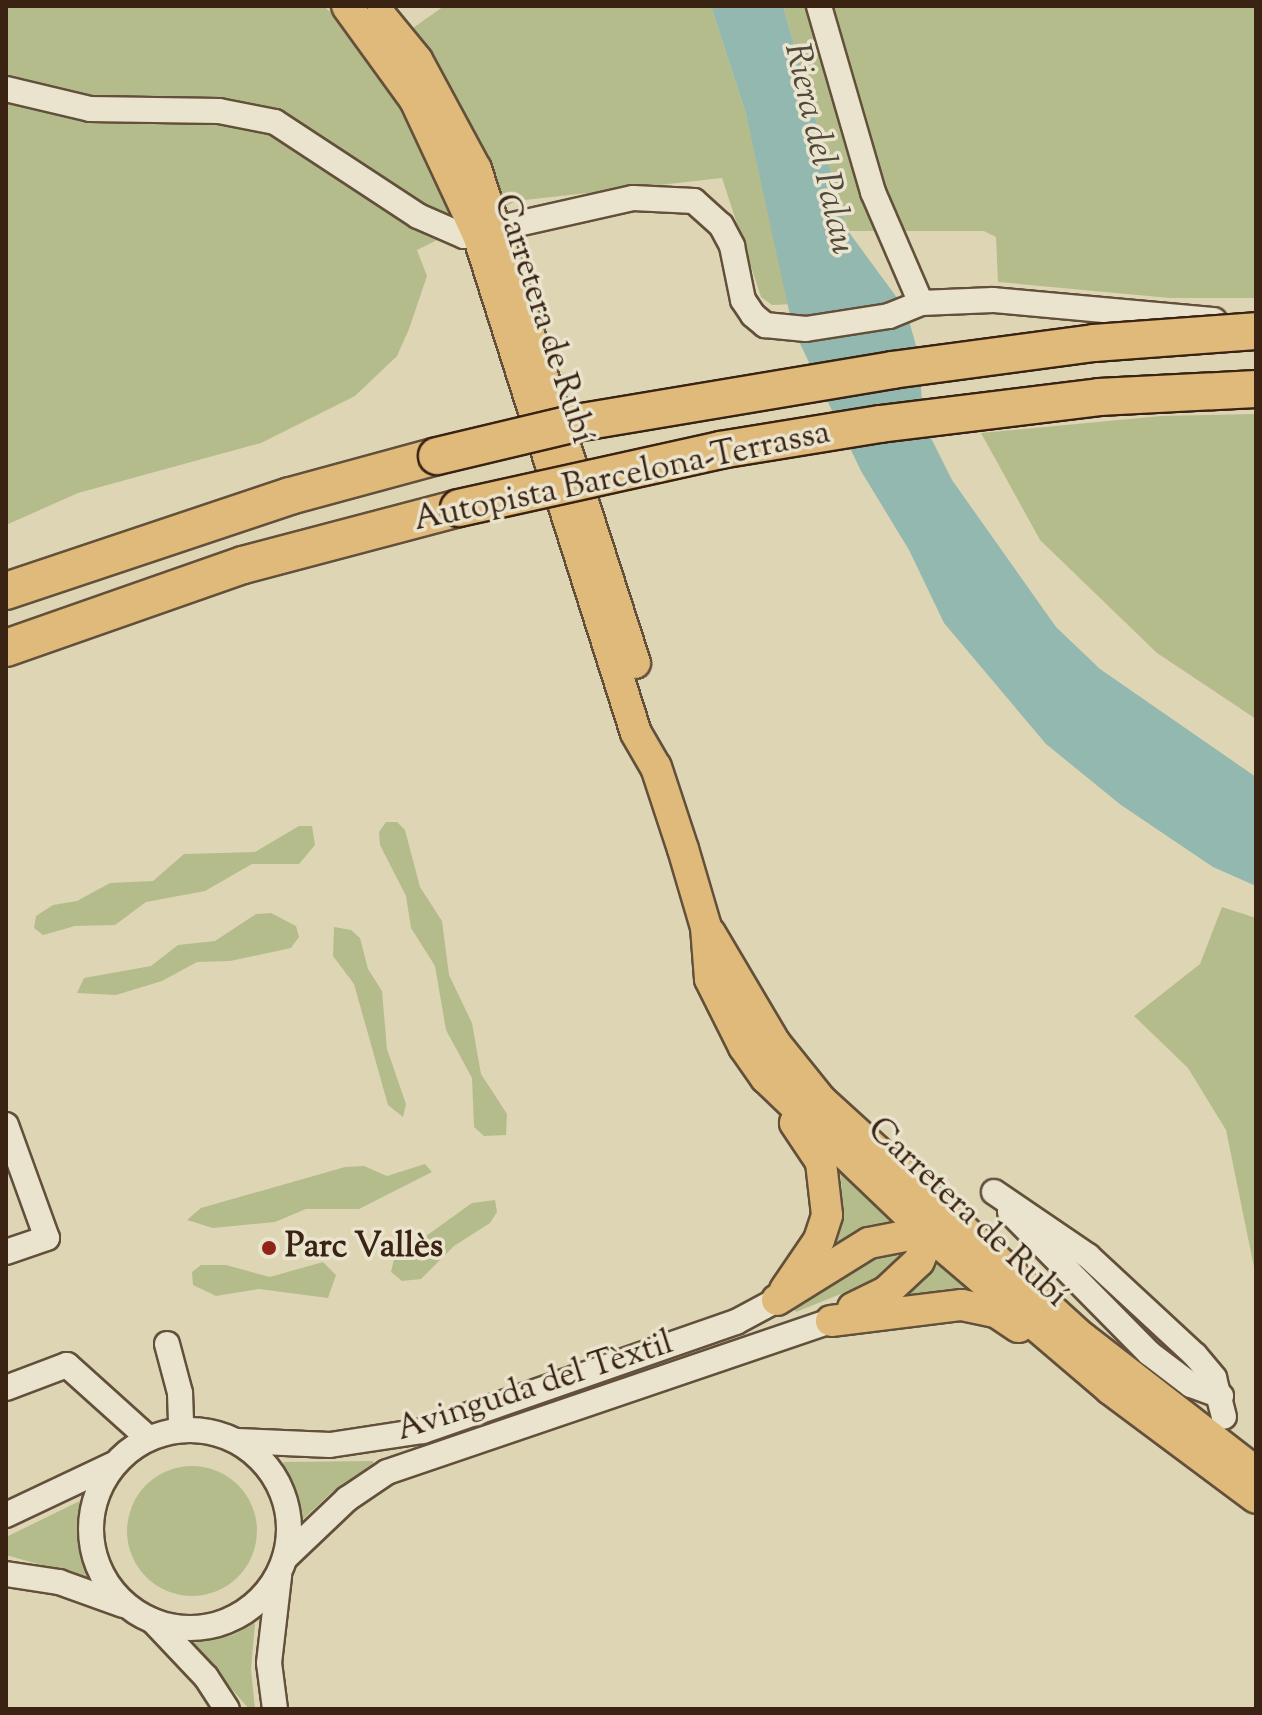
<!DOCTYPE html>
<meta charset="utf-8">
<style>
body{margin:0}
#map{position:relative;width:1262px;height:1715px;overflow:hidden;background:#ded5b4;font-family:"Sorts Mill Goudy",serif}
div>[style]{position:absolute}
[style*='--x']{left:calc(var(--x)*1px);top:calc(var(--y)*1px);width:calc(var(--w)*1px);rotate:calc(var(--a)*1deg)}
.green>*{inset:0;background:#b5bc8b}
.round{border-radius:50%}
.water>*{inset:0;background:#93b8af}
.roads{filter:drop-shadow(2px 0 #63503b) drop-shadow(-2px 0 #63503b) drop-shadow(0 2px #63503b) drop-shadow(0 -2px #63503b)}
.minor>*{height:24px;margin:-12px;padding:0 12px;transform-origin:12px;border-radius:12px;background:#eae4ce}
.minor>.ring{margin:-12px;padding:0;box-sizing:content-box;background:none;border:24px solid #eae4ce;border-radius:50%}
.major>*{height:30px;margin:-15px;padding:0 15px;transform-origin:15px;border-radius:15px;background:#dfba7a}
.highway>*{height:36px;margin:-18px;padding:0 18px;transform-origin:18px;border-radius:18px;background:#dfba7a}
.bridges{filter:drop-shadow(2px 0 #3a2313) drop-shadow(-2px 0 #3a2313) drop-shadow(0 2px #3a2313) drop-shadow(0 -2px #3a2313)}
.highway-bridge>*{height:36px;margin:-18px;padding:0 18px;transform-origin:18px;border-radius:18px;background:#dfba7a}
.dots>*{width:22px;height:22px;translate:-50% -50%;box-sizing:border-box;border:4px solid #eae4ce;border-radius:50%}
span{translate:-50% -50%;white-space:nowrap;text-align:center;line-height:1.15;-webkit-text-stroke:7px #eae4ce;paint-order:stroke}
.street-label{font-size:34px;color:#3a2313}
.poi-label{font-size:34px;color:#3a2313;font-weight:700}
.left{translate:0 -50%;text-align:left}
.water-label{font-size:36px;color:#50483a;font-style:italic}
.frame{position:absolute;inset:0;border:8px solid #3a2313;pointer-events:none}
</style>
<div id="map">
<div class="green">
<div style="clip-path:polygon(6px 6px,324px 6px,375px 55px,444px 6px,711px 6px,746px 114px,793px 304px,772px 305px,761px 297px,722px 178px,516px 201px,417px 250px,427px 276px,409px 329px,397px 356px,355px 396px,261px 443px,78px 493px,6px 525px)"></div>
<div style="clip-path:polygon(783px 6px,1256px 6px,1256px 298px,1170px 298px,998px 282px,996px 237px,984px 231px,848px 231px)"></div>
<div style="clip-path:polygon(1256px 414px,1256px 719px,1157px 653px,1040px 540px,981px 433px,1161px 416px)"></div>
<div style="clip-path:polygon(386px 822px,397px 822px,405px 830px,420px 887px,442px 921px,449px 975px,472px 1023px,481px 1074px,507px 1114px,506px 1135px,484px 1136px,474px 1127px,472px 1078px,446px 1030px,435px 966px,411px 928px,406px 896px,380px 845px,379px 832px)"></div>
<div style="clip-path:polygon(299px 826px,312px 826px,315px 845px,299px 864px,252px 864px,205px 891px,146px 902px,115px 925px,75px 926px,43px 935px,34px 928px,36px 916px,53px 905px,77px 901px,110px 883px,153px 881px,184px 854px,255px 852px)"></div>
<div style="clip-path:polygon(1222px 907px,1256px 918px,1256px 1277px,1226px 1130px,1188px 1068px,1134px 1016px,1200px 964px)"></div>
<div style="clip-path:polygon(271px 913px,296px 926px,299px 937px,291px 948px,230px 961px,197px 962px,162px 981px,116px 995px,77px 993px,84px 978px,151px 966px,178px 945px,215px 941px,256px 914px)"></div>
<div style="clip-path:polygon(334px 927px,351px 930px,360px 938px,368px 969px,382px 991px,387px 1049px,406px 1104px,403px 1117px,388px 1105px,354px 984px,333px 956px)"></div>
<div style="clip-path:polygon(425px 1164px,432px 1172px,359px 1209px,306px 1209px,275px 1222px,213px 1228px,187px 1220px,201px 1208px,345px 1167px,364px 1166px,387px 1176px)"></div>
<div style="clip-path:polygon(839px 1164px,904px 1221px,831px 1245px,842px 1191px)"></div>
<div style="clip-path:polygon(495px 1200px,497px 1212px,490px 1223px,454px 1246px,421px 1279px,402px 1281px,391px 1272px,394px 1259px,472px 1203px)"></div>
<div style="clip-path:polygon(899px 1249px,902px 1259px,883px 1277px,796px 1312px,794px 1308px,864px 1257px)"></div>
<div style="clip-path:polygon(940px 1255px,985px 1292px,909px 1294px)"></div>
<div style="clip-path:polygon(323px 1262px,336px 1275px,328px 1298px,259px 1289px,216px 1296px,193px 1285px,192px 1272px,201px 1265px,226px 1265px,270px 1277px)"></div>
<div style="clip-path:polygon(373px 1461px,374px 1465px,332px 1492px,302px 1520px,283px 1462px)"></div>
<div class="round" style="left:127px;top:1466px;width:130px;height:130px"></div>
<div style="clip-path:polygon(86px 1498px,80px 1534px,91px 1579px,6px 1555px,6px 1537px)"></div>
<div style="clip-path:polygon(255px 1623px,251px 1669px,255px 1709px,249px 1709px,192px 1643px,233px 1635px)"></div>
</div>
<div class="water">
<div style="clip-path:polygon(711px 6px,783px 6px,848px 231px,906px 310px,918px 353px,924px 424px,952px 480px,1056px 627px,1100px 669px,1256px 777px,1256px 886px,1213px 867px,1121px 805px,1046px 744px,944px 623px,909px 550px,861px 471px,793px 329px,746px 114px)"></div>
</div>
<div class="roads">
<div class="minor">
<div style="--x:6;--y:89;--w:86;--a:13.4"></div>
<div style="--x:90;--y:109;--w:129;--a:0.9"></div>
<div style="--x:219;--y:111;--w:57;--a:11.1"></div>
<div style="--x:275;--y:122;--w:171;--a:33.3"></div>
<div style="--x:418;--y:216;--w:50;--a:23.5"></div>
<div style="--x:464;--y:236;--w:173;--a:-12.7"></div>
<div style="--x:633;--y:198;--w:61;--a:2.8"></div>
<div style="--x:694;--y:201;--w:36;--a:42"></div>
<div style="--x:721;--y:225;--w:24;--a:62"></div>
<div style="--x:732;--y:246;--w:55;--a:78.5"></div>
<div style="--x:743;--y:300;--w:18;--a:56"></div>
<div style="--x:753;--y:315;--w:16;--a:40"></div>
<div style="--x:765;--y:325;--w:41;--a:5.6"></div>
<div style="--x:806;--y:329;--w:84;--a:-8.9"></div>
<div style="--x:889;--y:316;--w:35;--a:-22"></div>
<div style="--x:921;--y:303;--w:121;--a:-113.4"></div>
<div style="--x:873;--y:192;--w:194;--a:-106.2"></div>
<div style="--x:921;--y:303;--w:72;--a:-2.4"></div>
<div style="--x:993;--y:300;--w:222;--a:5.2"></div>
<div style="--x:6;--y:1125;--w:120;--a:70.1"></div>
<div style="--x:47;--y:1238;--w:43;--a:161.1"></div>
<div style="--x:994;--y:1192;--w:114;--a:34.2"></div>
<div style="--x:1088;--y:1256;--w:146;--a:42.8"></div>
<div style="--x:1195;--y:1355;--w:30;--a:50"></div>
<div style="--x:1214;--y:1378;--w:40;--a:75.6"></div>
<div style="--x:1010;--y:1212;--w:198;--a:45.4"></div>
<div style="--x:1149;--y:1353;--w:53;--a:37.3"></div>
<div style="--x:1191;--y:1385;--w:32;--a:20"></div>
<div style="--x:167;--y:1344;--w:51;--a:75.1"></div>
<div style="--x:180;--y:1393;--w:37;--a:88"></div>
<div style="--x:6;--y:1388;--w:65;--a:-20.7"></div>
<div style="--x:67;--y:1365;--w:109;--a:42"></div>
<div class="ring" style="left:91px;top:1430px;width:174px;height:174px"></div>
<div style="--x:238;--y:1441;--w:92;--a:2.5"></div>
<div style="--x:330;--y:1445;--w:94;--a:-8.6"></div>
<div style="--x:423;--y:1431;--w:331;--a:-19.2"></div>
<div style="--x:736;--y:1322;--w:47;--a:-28.2"></div>
<div style="--x:6;--y:1515;--w:117;--a:-25.3"></div>
<div style="--x:285;--y:1558;--w:86;--a:-43.6"></div>
<div style="--x:347;--y:1499;--w:48;--a:-34"></div>
<div style="--x:387;--y:1472;--w:469;--a:-18.8"></div>
<div style="--x:6;--y:1574;--w:54;--a:8.6"></div>
<div style="--x:59;--y:1582;--w:68;--a:19.8"></div>
<div style="--x:153;--y:1621;--w:77;--a:46.6"></div>
<div style="--x:206;--y:1677;--w:38;--a:57"></div>
<div style="--x:275;--y:1709;--w:46;--a:-97.4"></div>
<div style="--x:269;--y:1663;--w:88;--a:-83.4"></div>
</div>
<div class="major">
<div style="--x:347;--y:6;--w:116;--a:54.1"></div>
<div style="--x:415;--y:100;--w:149;--a:65"></div>
<div style="--x:478;--y:235;--w:522;--a:72.4"></div>
<div style="--x:636;--y:733;--w:39;--a:60"></div>
<div style="--x:656;--y:767;--w:86;--a:71.8"></div>
<div style="--x:683;--y:849;--w:81;--a:73.6"></div>
<div style="--x:706;--y:927;--w:52;--a:85.6"></div>
<div style="--x:710;--y:979;--w:76;--a:63.4"></div>
<div style="--x:744;--y:1047;--w:38;--a:55"></div>
<div style="--x:766;--y:1078;--w:227;--a:43.8"></div>
<div style="--x:930;--y:1235;--w:237;--a:40.5"></div>
<div style="--x:1110;--y:1389;--w:182;--a:36.7"></div>
<div style="--x:381;--y:16;--w:57;--a:50.7"></div>
<div style="--x:417;--y:60;--w:124;--a:61.6"></div>
<div style="--x:476;--y:169;--w:519;--a:72.16"></div>
<div style="--x:710;--y:933;--w:128;--a:59.4"></div>
<div style="--x:775;--y:1043;--w:73;--a:51.1"></div>
<div style="--x:821;--y:1100;--w:354;--a:42.3"></div>
<div style="--x:1083;--y:1338;--w:219;--a:37.8"></div>
<div style="--x:785;--y:1290;--w:60;--a:-55.8"></div>
<div style="--x:819;--y:1240;--w:26;--a:-72"></div>
<div style="--x:827;--y:1215;--w:53;--a:-96.5"></div>
<div style="--x:821;--y:1162;--w:47;--a:-123.7"></div>
<div style="--x:777;--y:1300;--w:108;--a:-31.8"></div>
<div style="--x:869;--y:1243;--w:42;--a:-11"></div>
<div style="--x:910;--y:1235;--w:32;--a:2"></div>
<div style="--x:853;--y:1308;--w:37;--a:-26"></div>
<div style="--x:886;--y:1292;--w:45;--a:-43.2"></div>
<div style="--x:919;--y:1261;--w:28;--a:-67"></div>
<div style="--x:930;--y:1235;--w:18;--a:-106"></div>
<div style="--x:831;--y:1321;--w:132;--a:-7"></div>
<div style="--x:962;--y:1305;--w:35;--a:12"></div>
<div style="--x:996;--y:1312;--w:27;--a:34"></div>
</div>
<div class="highway">
<div style="--x:6;--y:591;--w:299;--a:-18.5"></div>
<div style="--x:290;--y:496;--w:152;--a:-15.2"></div>
<div style="--x:6;--y:648;--w:251;--a:-19.3"></div>
<div style="--x:243;--y:565;--w:223;--a:-14.8"></div>
</div>
</div>
<div class="bridges">
<div class="highway-bridge">
<div style="--x:437;--y:456;--w:143;--a:-13.4"></div>
<div style="--x:576;--y:423;--w:320;--a:-9.5"></div>
<div style="--x:892;--y:370;--w:204;--a:-7.6"></div>
<div style="--x:1094;--y:343;--w:162;--a:-4.2"></div>
<div style="--x:459;--y:508;--w:267;--a:-12.5"></div>
<div style="--x:720;--y:450;--w:162;--a:-9.2"></div>
<div style="--x:880;--y:424;--w:221;--a:-7"></div>
<div style="--x:1099;--y:397;--w:157;--a:-2.9"></div>
</div>
</div>
<div class="dots">
<div style="left:269px;top:1248px;background:#8f2418"></div>
</div>
<div class="street-label">
<span style="left:543px;top:319px;rotate:72deg">Carretera de Rubí</span>
<span style="left:622px;top:477px;rotate:-12deg">Autopista Barcelona-Terrassa</span>
<span style="left:967px;top:1213px;rotate:43deg">Carretera de Rubí</span>
<span style="left:535px;top:1387px;rotate:-18deg">Avinguda del Tèxtil</span>
</div>
<div class="poi-label">
<span class="left" style="left:285px;top:1248px">Parc Vallès</span>
</div>
<div class="water-label">
<span style="left:818px;top:149px;rotate:77deg">Riera del Palau</span>
</div>
<div class="frame"></div>
</div>
